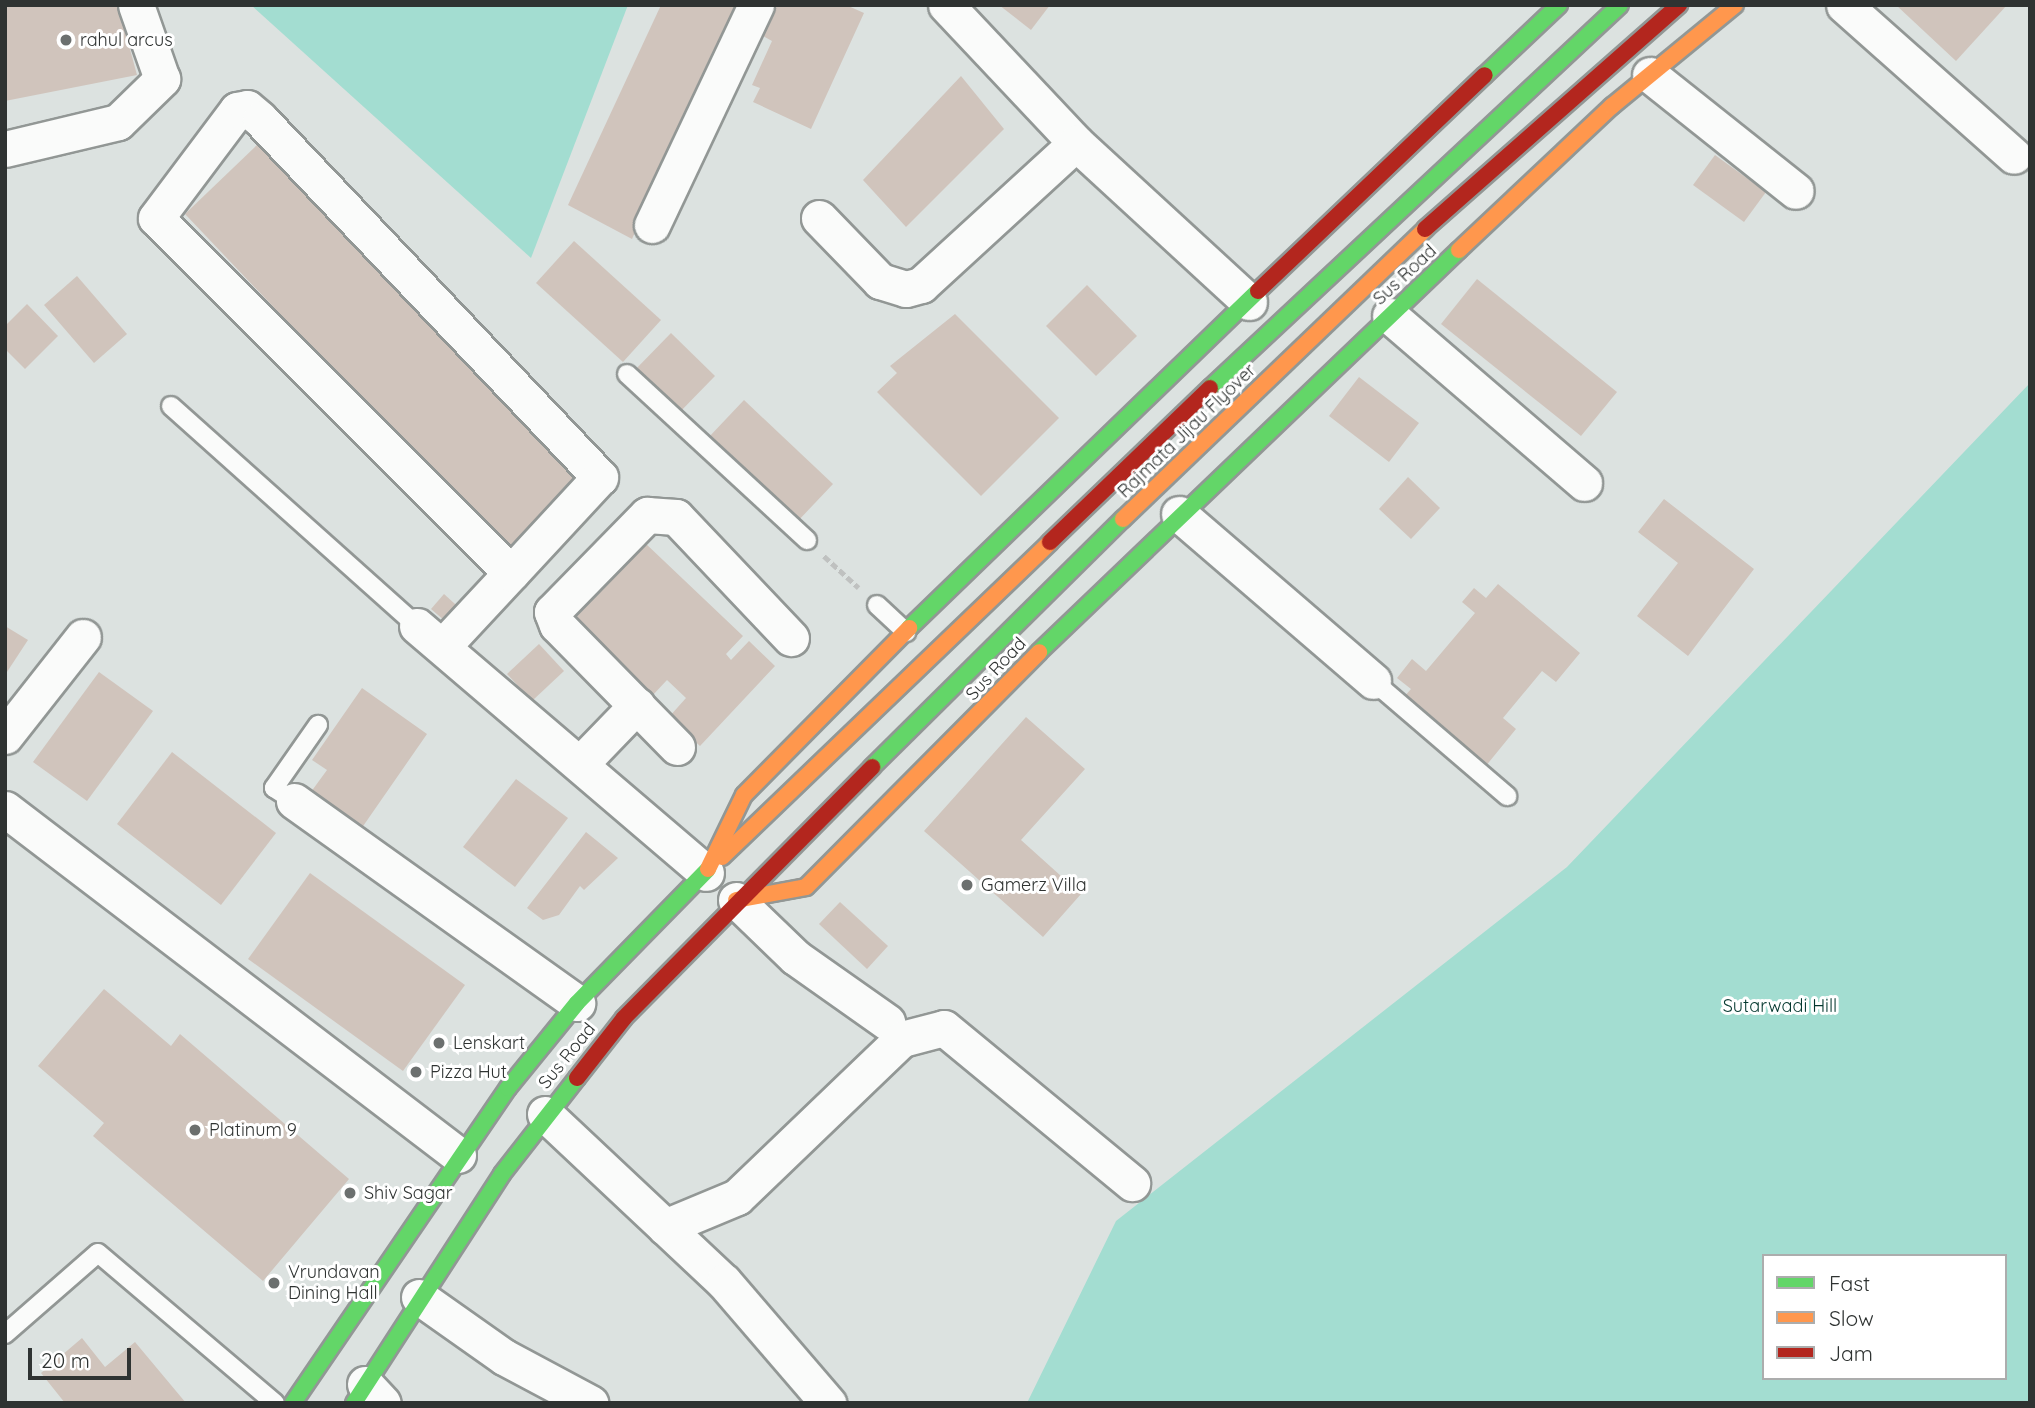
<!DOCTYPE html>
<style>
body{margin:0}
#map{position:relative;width:2035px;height:1408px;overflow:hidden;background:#dce2e0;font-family:Quicksand,sans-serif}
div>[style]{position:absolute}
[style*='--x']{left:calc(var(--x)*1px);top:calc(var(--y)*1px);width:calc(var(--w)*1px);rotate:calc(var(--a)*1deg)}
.green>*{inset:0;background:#a3ddd1}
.building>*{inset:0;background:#d0c4bc}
.path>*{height:4.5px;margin-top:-2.25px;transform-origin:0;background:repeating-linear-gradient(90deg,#bfc1c0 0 7px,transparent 0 10.5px)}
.roads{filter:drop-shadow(2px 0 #929795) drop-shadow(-2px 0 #929795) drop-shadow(0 2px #929795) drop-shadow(0 -2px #929795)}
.lane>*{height:18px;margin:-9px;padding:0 9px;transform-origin:9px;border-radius:9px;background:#fafbfa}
.street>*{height:35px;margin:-17.5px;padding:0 17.5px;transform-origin:17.5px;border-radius:17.5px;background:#fafbfa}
.fast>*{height:16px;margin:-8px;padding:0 8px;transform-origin:8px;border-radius:8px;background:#63d668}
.slow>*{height:16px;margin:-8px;padding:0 8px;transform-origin:8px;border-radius:8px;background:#ff974d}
.jam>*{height:16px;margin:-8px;padding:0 8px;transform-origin:8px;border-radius:8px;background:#b3261e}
.dots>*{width:19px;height:19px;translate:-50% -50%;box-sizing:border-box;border:4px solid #fff;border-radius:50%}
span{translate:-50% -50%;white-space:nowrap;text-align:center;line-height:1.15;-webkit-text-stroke:6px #fff;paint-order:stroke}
.poi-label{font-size:18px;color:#2f3332}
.left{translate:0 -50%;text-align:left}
.street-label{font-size:18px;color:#2f3332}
.park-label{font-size:18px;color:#04382f}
.frame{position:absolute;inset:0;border:7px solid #2f3332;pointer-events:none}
.legend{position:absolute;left:1762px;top:1254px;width:245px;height:126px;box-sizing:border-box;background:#fff;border:2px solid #acadad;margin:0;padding:9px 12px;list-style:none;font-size:21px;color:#2f3332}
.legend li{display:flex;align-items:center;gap:14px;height:35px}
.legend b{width:35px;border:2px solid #acadad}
.scale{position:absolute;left:28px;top:1348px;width:103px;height:32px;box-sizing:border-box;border:4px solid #2f3332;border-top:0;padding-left:9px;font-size:21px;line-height:24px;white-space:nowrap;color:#2f3332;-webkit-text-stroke:5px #fff;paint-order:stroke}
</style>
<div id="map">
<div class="green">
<div style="clip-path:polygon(251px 5px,628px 5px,531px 258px)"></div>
<div style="clip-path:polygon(evenodd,2030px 383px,2030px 1403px,1027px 1403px,1116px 1221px,1567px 867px,2030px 383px,1764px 1256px,2005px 1256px,2005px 1378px,1764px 1378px,1764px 1256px)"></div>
</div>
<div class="building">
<div style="clip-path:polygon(5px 5px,118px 5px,137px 75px,5px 101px)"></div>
<div style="clip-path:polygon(661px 5px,736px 5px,632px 239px,568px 205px)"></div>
<div style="clip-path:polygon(777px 5px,846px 5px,864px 13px,811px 129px,753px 102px,760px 88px,752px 85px,772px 41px,763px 36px)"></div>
<div style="clip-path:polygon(999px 5px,1050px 5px,1031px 30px)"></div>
<div style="clip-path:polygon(1896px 5px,2007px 5px,1956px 61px)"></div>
<div style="clip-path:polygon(961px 76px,1004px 129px,906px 227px,863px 180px)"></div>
<div style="clip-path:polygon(259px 143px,584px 485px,510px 556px,185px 214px)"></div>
<div style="clip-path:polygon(1715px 155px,1766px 192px,1744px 222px,1693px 185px)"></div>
<div style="clip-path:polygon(574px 241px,661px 320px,623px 362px,536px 283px)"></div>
<div style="clip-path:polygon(77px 276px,127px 334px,94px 363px,44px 305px)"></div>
<div style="clip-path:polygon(1477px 279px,1617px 392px,1581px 436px,1441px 324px)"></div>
<div style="clip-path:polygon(1087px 285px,1137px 336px,1096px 376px,1046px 326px)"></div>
<div style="clip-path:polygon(27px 304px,58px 336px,25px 369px,5px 349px,5px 326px)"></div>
<div style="clip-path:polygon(955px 314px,1059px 418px,981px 496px,877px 392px,897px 373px,890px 366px)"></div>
<div style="clip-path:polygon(671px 333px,715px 376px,676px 416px,632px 373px)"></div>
<div style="clip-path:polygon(1359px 377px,1419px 423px,1389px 462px,1329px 416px)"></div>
<div style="clip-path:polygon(744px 400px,833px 484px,796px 523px,708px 438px)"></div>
<div style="clip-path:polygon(1408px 477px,1440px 508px,1411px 539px,1379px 509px)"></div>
<div style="clip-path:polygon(1664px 499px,1754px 569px,1688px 656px,1637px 616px,1678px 563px,1638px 532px)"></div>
<div style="clip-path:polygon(644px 542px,743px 636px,726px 654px,731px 660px,749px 641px,775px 666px,700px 746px,669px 717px,686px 698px,667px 680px,652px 696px,571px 619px)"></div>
<div style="clip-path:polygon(1498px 584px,1580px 653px,1556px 682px,1542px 671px,1503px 718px,1516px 729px,1485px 767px,1403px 698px,1411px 689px,1397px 678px,1412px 659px,1426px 671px,1475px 613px,1462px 602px,1474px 588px,1486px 598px)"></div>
<div style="clip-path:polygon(444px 594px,465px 613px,452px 627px,431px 609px)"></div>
<div style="clip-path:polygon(5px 626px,28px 640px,5px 675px)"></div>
<div style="clip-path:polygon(539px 644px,564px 671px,532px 701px,507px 674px)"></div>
<div style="clip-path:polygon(99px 672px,153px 711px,87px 801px,33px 762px)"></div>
<div style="clip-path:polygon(362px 688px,427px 734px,359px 832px,308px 796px,327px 770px,312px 760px)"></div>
<div style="clip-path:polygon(1026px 717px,1085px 769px,1021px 840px,1081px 894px,1043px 937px,924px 831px)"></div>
<div style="clip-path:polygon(172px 752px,276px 833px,221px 905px,117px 824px)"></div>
<div style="clip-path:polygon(516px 779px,568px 818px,515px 887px,463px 847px)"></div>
<div style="clip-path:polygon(586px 832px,618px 858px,584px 890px,580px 886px,559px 915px,543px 920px,527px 908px)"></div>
<div style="clip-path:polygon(310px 873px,465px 985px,403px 1071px,248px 959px)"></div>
<div style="clip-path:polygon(840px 902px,888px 946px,867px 969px,819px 924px)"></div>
<div style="clip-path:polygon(104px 989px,171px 1046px,180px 1034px,349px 1179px,263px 1281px,93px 1136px,104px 1123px,38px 1066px)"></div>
<div style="clip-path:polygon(82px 1338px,105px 1367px,135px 1342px,186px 1403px,65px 1403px,41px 1373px)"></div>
</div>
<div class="path">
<div style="--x:824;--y:556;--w:47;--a:42.4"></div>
</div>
<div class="roads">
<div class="lane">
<div style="--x:627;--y:374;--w:245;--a:42.7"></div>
<div style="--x:171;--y:406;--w:330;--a:41.8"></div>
<div style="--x:877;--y:605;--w:40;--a:43"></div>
<div style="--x:1373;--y:681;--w:177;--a:40.6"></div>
<div style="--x:294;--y:801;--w:24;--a:-147"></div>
<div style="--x:274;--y:788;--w:77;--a:-55.1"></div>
<div style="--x:5;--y:1334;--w:123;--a:-41.1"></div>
<div style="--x:98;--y:1253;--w:232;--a:40.3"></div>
</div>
<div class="street">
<div style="--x:946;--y:5;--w:190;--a:46.7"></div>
<div style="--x:1076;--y:143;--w:235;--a:42.6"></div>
<div style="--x:1844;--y:5;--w:227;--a:41.6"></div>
<div style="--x:1650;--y:75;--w:186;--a:38.5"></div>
<div style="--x:5;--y:149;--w:116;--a:-13.4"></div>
<div style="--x:118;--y:122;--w:62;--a:-44.3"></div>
<div style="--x:162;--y:79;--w:78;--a:-109.4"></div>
<div style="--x:819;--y:218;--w:88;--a:45.9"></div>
<div style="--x:880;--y:281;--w:27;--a:17"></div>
<div style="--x:906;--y:289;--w:16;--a:-15"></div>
<div style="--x:921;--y:285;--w:210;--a:-42.5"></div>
<div style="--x:652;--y:225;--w:243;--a:-64.7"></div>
<div style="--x:1390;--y:316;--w:256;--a:40.7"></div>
<div style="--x:1179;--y:514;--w:256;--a:40.7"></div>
<div style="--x:417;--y:626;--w:380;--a:40.5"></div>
<div style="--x:443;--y:646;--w:100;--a:-47"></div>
<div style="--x:511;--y:573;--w:502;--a:-135"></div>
<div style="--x:156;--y:218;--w:135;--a:-53.1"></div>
<div style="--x:237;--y:110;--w:10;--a:-11"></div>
<div style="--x:247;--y:108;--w:17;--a:40"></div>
<div style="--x:260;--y:119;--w:494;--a:46.5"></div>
<div style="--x:600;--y:477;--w:131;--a:132.8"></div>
<div style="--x:5;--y:736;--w:126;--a:-51.8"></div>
<div style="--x:677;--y:747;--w:171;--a:-134.5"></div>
<div style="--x:557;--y:625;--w:14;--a:-111"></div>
<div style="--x:552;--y:612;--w:136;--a:-45.6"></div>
<div style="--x:647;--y:515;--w:29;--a:4"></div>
<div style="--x:676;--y:517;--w:167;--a:46.5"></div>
<div style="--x:582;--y:762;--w:79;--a:-46"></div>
<div style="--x:294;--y:801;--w:348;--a:35.5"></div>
<div style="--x:5;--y:809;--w:570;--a:37.37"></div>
<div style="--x:736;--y:900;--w:82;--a:44"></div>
<div style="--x:795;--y:957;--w:113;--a:35.2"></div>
<div style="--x:545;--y:1114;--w:245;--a:43.2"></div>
<div style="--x:724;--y:1282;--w:160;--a:49.3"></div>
<div style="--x:665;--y:1227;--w:78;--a:-22.6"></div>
<div style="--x:737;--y:1197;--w:228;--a:-43.8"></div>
<div style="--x:902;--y:1039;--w:43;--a:-14.7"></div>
<div style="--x:944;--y:1028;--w:244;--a:39.5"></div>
<div style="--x:419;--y:1297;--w:104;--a:35.2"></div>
<div style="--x:504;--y:1357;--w:98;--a:28.1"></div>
<div style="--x:365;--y:1384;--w:26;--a:47"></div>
</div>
<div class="fast">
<div style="--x:1485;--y:75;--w:102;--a:-43.4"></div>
<div style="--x:1210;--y:388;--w:561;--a:-43.05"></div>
<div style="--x:909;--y:628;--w:485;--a:-44"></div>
<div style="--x:1039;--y:652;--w:581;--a:-43.75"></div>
<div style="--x:872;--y:767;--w:353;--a:-44.7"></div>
<div style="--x:293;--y:1403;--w:381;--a:-55.7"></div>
<div style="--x:508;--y:1088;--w:109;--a:-50.9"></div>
<div style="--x:577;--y:1003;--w:187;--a:-45.6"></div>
<div style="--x:354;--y:1403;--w:273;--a:-57.1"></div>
<div style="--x:502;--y:1174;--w:122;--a:-52"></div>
</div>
<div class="slow">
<div style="--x:1459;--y:250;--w:210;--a:-43.3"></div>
<div style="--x:1612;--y:106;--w:159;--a:-39.4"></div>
<div style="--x:1123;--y:519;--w:419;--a:-43.8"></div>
<div style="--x:722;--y:857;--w:455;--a:-43.8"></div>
<div style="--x:708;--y:869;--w:82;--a:-64.1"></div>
<div style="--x:744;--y:795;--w:235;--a:-45.3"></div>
<div style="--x:736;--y:900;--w:71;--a:-10.5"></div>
<div style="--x:806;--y:887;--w:331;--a:-45.2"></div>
</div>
<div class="jam">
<div style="--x:1425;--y:229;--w:339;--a:-41.4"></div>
<div style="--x:1258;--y:291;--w:313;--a:-43.6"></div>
<div style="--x:1050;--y:542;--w:222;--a:-43.9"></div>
<div style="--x:577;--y:1078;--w:76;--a:-51.9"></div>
<div style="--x:624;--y:1018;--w:353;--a:-45.3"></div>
</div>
</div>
<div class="dots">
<div style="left:66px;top:40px;background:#6c706f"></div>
<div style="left:967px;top:885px;background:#6c706f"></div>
<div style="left:439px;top:1043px;background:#6c706f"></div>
<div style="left:416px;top:1072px;background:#6c706f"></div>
<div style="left:195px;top:1130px;background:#6c706f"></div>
<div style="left:350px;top:1193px;background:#6c706f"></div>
<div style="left:274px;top:1283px;background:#6c706f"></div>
</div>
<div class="poi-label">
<span class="left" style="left:80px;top:40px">rahul arcus</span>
<span class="left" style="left:981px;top:885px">Gamerz Villa</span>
<span class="left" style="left:453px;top:1043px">Lenskart</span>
<span class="left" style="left:430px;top:1072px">Pizza Hut</span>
<span class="left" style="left:209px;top:1130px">Platinum 9</span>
<span class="left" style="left:364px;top:1193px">Shiv Sagar</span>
<span class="left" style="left:288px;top:1283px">Vrundavan<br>Dining Hall</span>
</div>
<div class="street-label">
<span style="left:1405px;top:275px;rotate:-43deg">Sus Road</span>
<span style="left:1187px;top:431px;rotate:-44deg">Rajmata Jijau Flyover</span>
<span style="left:996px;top:669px;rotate:-47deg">Sus Road</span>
<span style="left:567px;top:1056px;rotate:-51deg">Sus Road</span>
</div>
<div class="park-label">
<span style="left:1780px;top:1006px">Sutarwadi Hill</span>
</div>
<div class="frame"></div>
<ul class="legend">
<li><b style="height:9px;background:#63d668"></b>Fast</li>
<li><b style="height:9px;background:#ff974d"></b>Slow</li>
<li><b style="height:9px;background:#b3261e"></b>Jam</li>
</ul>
<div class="scale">20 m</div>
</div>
